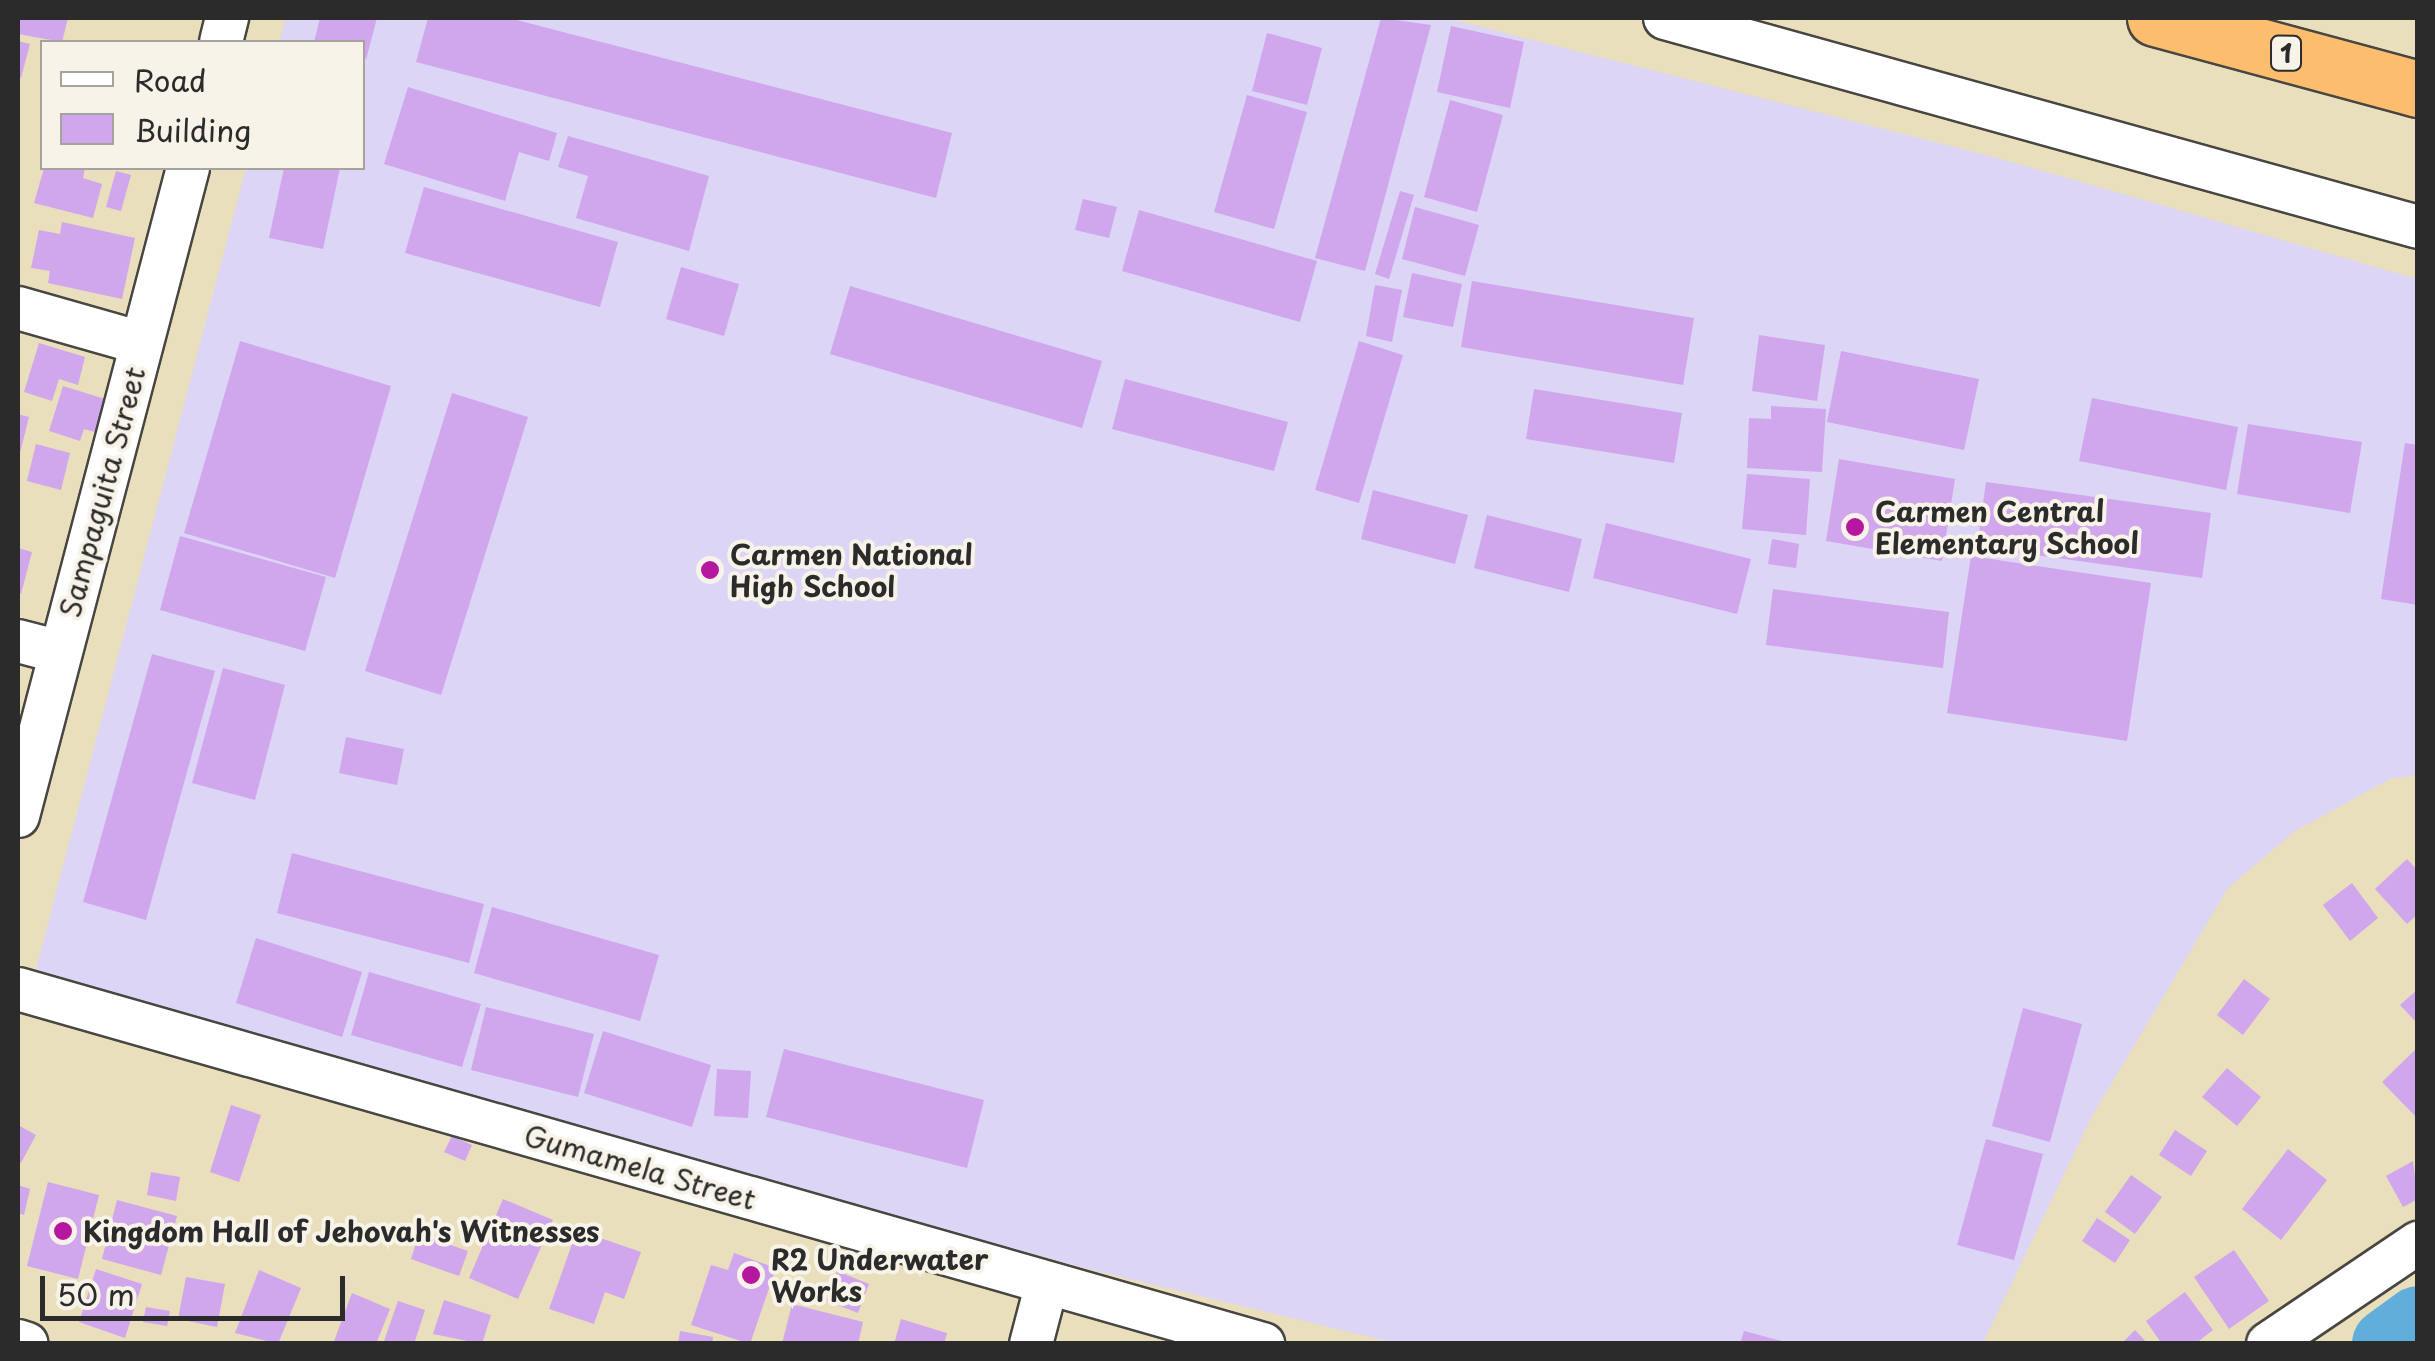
<!DOCTYPE html>
<style>
body{margin:0}
#map{position:relative;width:2435px;height:1361px;overflow:hidden;background:#e9dfbc;font-family:"Playpen Sans",sans-serif}
div>[style]{position:absolute}
[style*='--x']{left:calc(var(--x)*1px);top:calc(var(--y)*1px);width:calc(var(--w)*1px);rotate:calc(var(--a)*1deg)}
.built>*{inset:0;background:#dcd5f6}
.river>*{height:72px;margin:-36px;padding:0 36px;transform-origin:36px;border-radius:36px;background:#60afda}
.building>*{inset:0;background:#d0a6ec}
.roads{filter:drop-shadow(2px 0 #484641) drop-shadow(-2px 0 #484641) drop-shadow(0 2px #484641) drop-shadow(0 -2px #484641)}
.minor>*{height:42px;margin:-21px;padding:0 21px;transform-origin:21px;border-radius:21px;background:#fff}
.highway>*{height:55px;margin:-27.5px;padding:0 27.5px;transform-origin:27.5px;border-radius:27.5px;background:#fcbd6f}
.dots>*{width:28px;height:28px;translate:-50% -50%;box-sizing:border-box;border:5px solid #f7f3e8;border-radius:50%}
span{translate:-50% -50%;white-space:nowrap;text-align:center;line-height:1.15;-webkit-text-stroke:8px #f7f3e8;paint-order:stroke}
.shield-label span{padding:2px 8px;background:#f7f3e8;border:2px solid;border-radius:8px;-webkit-text-stroke-width:0}
.shield-label{font-size:25px;color:#2b2b2b;font-weight:700}
.street-label{font-size:28px;color:#2b2b2b}
.poi-label{font-size:28px;color:#2b2b2b;font-weight:700}
.left{translate:0 -50%;text-align:left}
.frame{position:absolute;inset:0;border:20px solid #2b2b2b;pointer-events:none}
.legend{position:absolute;left:40px;top:40px;width:325px;height:130px;box-sizing:border-box;background:#f7f3e8;border:2px solid #a5a39c;margin:0;padding:12px 18px;list-style:none;font-size:30px;color:#2b2b2b}
.legend li{display:flex;align-items:center;gap:20px;height:50px}
.legend b{width:50px;border:2px solid #a5a39c}
.scale{position:absolute;left:40px;top:1276px;width:305px;height:45px;box-sizing:border-box;border:5px solid #2b2b2b;border-top:0;padding-left:12px;font-size:30px;line-height:35px;white-space:nowrap;color:#2b2b2b;-webkit-text-stroke:8px #f7f3e8;paint-order:stroke}
</style>
<div id="map">
<div class="built">
<div style="clip-path:polygon(286px 18px,1446px 18px,1998px 158px,2417px 279px,2417px 775px,2390px 779px,2295px 831px,2228px 888px,2091px 1118px,1983px 1343px,1395px 1343px,1076px 1266px,35px 973px,246px 168px,362px 168px,362px 42px,279px 42px)"></div>
</div>
<div class="river">
<div style="--x:2388;--y:1344;--w:37;--a:-36"></div>
</div>
<div class="building">
<div style="clip-path:polygon(18px 18px,68px 18px,62px 42px,18px 34px)"></div>
<div style="clip-path:polygon(320px 18px,377px 18px,366px 60px,362px 42px,314px 42px)"></div>
<div style="clip-path:polygon(428px 18px,509px 18px,952px 133px,936px 198px,416px 62px)"></div>
<div style="clip-path:polygon(1381px 18px,1431px 25px,1365px 271px,1315px 258px)"></div>
<div style="clip-path:polygon(1451px 26px,1524px 42px,1510px 108px,1437px 92px)"></div>
<div style="clip-path:polygon(1267px 33px,1322px 48px,1307px 105px,1252px 91px)"></div>
<div style="clip-path:polygon(18px 41px,30px 44px,21px 78px,18px 77px)"></div>
<div style="clip-path:polygon(408px 87px,557px 133px,549px 161px,519px 152px,505px 201px,384px 164px)"></div>
<div style="clip-path:polygon(1247px 95px,1307px 112px,1274px 229px,1214px 212px)"></div>
<div style="clip-path:polygon(1450px 100px,1503px 115px,1477px 212px,1424px 197px)"></div>
<div style="clip-path:polygon(568px 136px,709px 176px,689px 251px,576px 218px,588px 176px,558px 167px)"></div>
<div style="clip-path:polygon(44px 168px,85px 168px,83px 178px,102px 184px,93px 218px,34px 203px)"></div>
<div style="clip-path:polygon(284px 168px,340px 168px,323px 249px,269px 238px)"></div>
<div style="clip-path:polygon(116px 171px,131px 175px,121px 211px,106px 207px)"></div>
<div style="clip-path:polygon(424px 187px,618px 242px,600px 307px,405px 253px)"></div>
<div style="clip-path:polygon(1400px 191px,1414px 195px,1389px 279px,1375px 274px)"></div>
<div style="clip-path:polygon(1083px 199px,1117px 207px,1109px 238px,1075px 230px)"></div>
<div style="clip-path:polygon(1415px 207px,1479px 225px,1465px 276px,1402px 259px)"></div>
<div style="clip-path:polygon(1139px 210px,1317px 261px,1300px 322px,1122px 271px)"></div>
<div style="clip-path:polygon(62px 222px,135px 238px,122px 299px,48px 283px,50px 271px,31px 268px,39px 230px,60px 234px)"></div>
<div style="clip-path:polygon(681px 267px,739px 284px,724px 336px,666px 319px)"></div>
<div style="clip-path:polygon(1412px 273px,1462px 284px,1453px 327px,1403px 317px)"></div>
<div style="clip-path:polygon(1472px 281px,1694px 318px,1683px 385px,1461px 347px)"></div>
<div style="clip-path:polygon(1375px 285px,1402px 290px,1392px 342px,1366px 336px)"></div>
<div style="clip-path:polygon(850px 286px,1102px 361px,1082px 428px,830px 354px)"></div>
<div style="clip-path:polygon(1759px 335px,1825px 345px,1817px 401px,1752px 391px)"></div>
<div style="clip-path:polygon(240px 341px,391px 386px,335px 578px,184px 533px)"></div>
<div style="clip-path:polygon(1359px 341px,1403px 355px,1359px 503px,1315px 490px)"></div>
<div style="clip-path:polygon(39px 343px,85px 357px,78px 385px,59px 379px,52px 401px,24px 392px)"></div>
<div style="clip-path:polygon(1841px 351px,1979px 379px,1964px 450px,1827px 422px)"></div>
<div style="clip-path:polygon(1125px 379px,1288px 422px,1274px 471px,1112px 429px)"></div>
<div style="clip-path:polygon(63px 386px,105px 399px,95px 432px,84px 429px,80px 441px,49px 431px)"></div>
<div style="clip-path:polygon(1534px 389px,1682px 413px,1674px 463px,1526px 439px)"></div>
<div style="clip-path:polygon(452px 393px,528px 417px,441px 695px,365px 671px)"></div>
<div style="clip-path:polygon(2092px 398px,2238px 427px,2226px 490px,2079px 461px)"></div>
<div style="clip-path:polygon(1771px 406px,1826px 409px,1822px 472px,1747px 468px,1749px 418px,1771px 419px)"></div>
<div style="clip-path:polygon(18px 414px,29px 417px,19px 457px,18px 457px)"></div>
<div style="clip-path:polygon(2248px 424px,2362px 442px,2350px 513px,2237px 494px)"></div>
<div style="clip-path:polygon(2405px 443px,2418px 445px,2418px 605px,2381px 599px)"></div>
<div style="clip-path:polygon(36px 444px,70px 453px,61px 490px,27px 481px)"></div>
<div style="clip-path:polygon(1839px 459px,1955px 479px,1942px 561px,1826px 541px)"></div>
<div style="clip-path:polygon(1747px 474px,1810px 479px,1806px 535px,1742px 529px)"></div>
<div style="clip-path:polygon(1986px 482px,2211px 513px,2202px 578px,1977px 547px)"></div>
<div style="clip-path:polygon(1373px 490px,1468px 515px,1455px 564px,1361px 539px)"></div>
<div style="clip-path:polygon(1487px 515px,1582px 539px,1569px 592px,1474px 568px)"></div>
<div style="clip-path:polygon(1606px 523px,1751px 559px,1737px 614px,1593px 578px)"></div>
<div style="clip-path:polygon(180px 536px,326px 577px,305px 651px,160px 610px)"></div>
<div style="clip-path:polygon(1772px 539px,1799px 544px,1796px 568px,1768px 564px)"></div>
<div style="clip-path:polygon(18px 548px,32px 552px,21px 594px,18px 593px)"></div>
<div style="clip-path:polygon(1971px 556px,2151px 583px,2127px 741px,1947px 713px)"></div>
<div style="clip-path:polygon(1773px 589px,1949px 612px,1943px 668px,1766px 645px)"></div>
<div style="clip-path:polygon(152px 654px,215px 671px,146px 920px,83px 902px)"></div>
<div style="clip-path:polygon(223px 668px,285px 685px,255px 800px,192px 783px)"></div>
<div style="clip-path:polygon(346px 737px,404px 749px,397px 785px,339px 773px)"></div>
<div style="clip-path:polygon(292px 853px,484px 904px,469px 963px,277px 913px)"></div>
<div style="clip-path:polygon(2407px 859px,2418px 871px,2418px 914px,2407px 924px,2375px 889px)"></div>
<div style="clip-path:polygon(2352px 883px,2378px 918px,2350px 941px,2323px 905px)"></div>
<div style="clip-path:polygon(492px 907px,659px 955px,640px 1021px,474px 973px)"></div>
<div style="clip-path:polygon(256px 938px,362px 972px,342px 1037px,236px 1003px)"></div>
<div style="clip-path:polygon(369px 972px,481px 1004px,462px 1067px,351px 1035px)"></div>
<div style="clip-path:polygon(2244px 979px,2270px 999px,2243px 1035px,2217px 1015px)"></div>
<div style="clip-path:polygon(2418px 989px,2418px 1024px,2400px 1005px)"></div>
<div style="clip-path:polygon(486px 1007px,594px 1034px,578px 1097px,471px 1070px)"></div>
<div style="clip-path:polygon(2023px 1008px,2082px 1024px,2050px 1142px,1992px 1126px)"></div>
<div style="clip-path:polygon(603px 1031px,711px 1065px,692px 1127px,584px 1093px)"></div>
<div style="clip-path:polygon(2418px 1047px,2418px 1119px,2382px 1082px)"></div>
<div style="clip-path:polygon(784px 1049px,984px 1100px,967px 1168px,766px 1117px)"></div>
<div style="clip-path:polygon(2227px 1068px,2261px 1097px,2237px 1126px,2202px 1097px)"></div>
<div style="clip-path:polygon(717px 1069px,751px 1071px,748px 1118px,714px 1116px)"></div>
<div style="clip-path:polygon(231px 1105px,261px 1115px,239px 1182px,210px 1172px)"></div>
<div style="clip-path:polygon(18px 1125px,36px 1135px,21px 1163px,18px 1161px)"></div>
<div style="clip-path:polygon(2175px 1130px,2207px 1151px,2191px 1176px,2159px 1155px)"></div>
<div style="clip-path:polygon(452px 1136px,472px 1145px,465px 1161px,444px 1152px)"></div>
<div style="clip-path:polygon(1986px 1139px,2043px 1154px,2014px 1260px,1957px 1245px)"></div>
<div style="clip-path:polygon(2288px 1149px,2327px 1180px,2281px 1240px,2242px 1209px)"></div>
<div style="clip-path:polygon(2413px 1161px,2418px 1199px,2403px 1207px,2386px 1176px)"></div>
<div style="clip-path:polygon(151px 1172px,180px 1177px,176px 1201px,147px 1195px)"></div>
<div style="clip-path:polygon(2131px 1175px,2162px 1197px,2135px 1234px,2105px 1212px)"></div>
<div style="clip-path:polygon(48px 1182px,99px 1195px,78px 1279px,27px 1266px)"></div>
<div style="clip-path:polygon(18px 1185px,30px 1189px,24px 1215px,18px 1213px)"></div>
<div style="clip-path:polygon(503px 1199px,553px 1220px,518px 1299px,469px 1278px)"></div>
<div style="clip-path:polygon(117px 1200px,177px 1216px,161px 1275px,102px 1259px)"></div>
<div style="clip-path:polygon(2097px 1218px,2130px 1240px,2115px 1263px,2082px 1241px)"></div>
<div style="clip-path:polygon(577px 1230px,641px 1252px,624px 1299px,605px 1292px,594px 1324px,549px 1309px)"></div>
<div style="clip-path:polygon(419px 1234px,468px 1251px,459px 1276px,411px 1259px)"></div>
<div style="clip-path:polygon(2234px 1250px,2269px 1301px,2229px 1329px,2194px 1277px)"></div>
<div style="clip-path:polygon(734px 1253px,776px 1268px,750px 1344px,691px 1325px,711px 1265px,728px 1270px)"></div>
<div style="clip-path:polygon(96px 1269px,142px 1284px,125px 1338px,79px 1322px)"></div>
<div style="clip-path:polygon(259px 1270px,301px 1288px,278px 1344px,235px 1333px)"></div>
<div style="clip-path:polygon(837px 1271px,869px 1284px,858px 1313px,827px 1301px)"></div>
<div style="clip-path:polygon(186px 1277px,225px 1284px,217px 1327px,178px 1319px)"></div>
<div style="clip-path:polygon(2185px 1292px,2213px 1330px,2195px 1344px,2162px 1344px,2146px 1321px)"></div>
<div style="clip-path:polygon(352px 1293px,390px 1309px,376px 1344px,333px 1344px)"></div>
<div style="clip-path:polygon(444px 1300px,491px 1315px,482px 1344px,433px 1334px)"></div>
<div style="clip-path:polygon(398px 1301px,425px 1310px,414px 1344px,383px 1344px)"></div>
<div style="clip-path:polygon(792px 1304px,863px 1322px,858px 1344px,782px 1344px)"></div>
<div style="clip-path:polygon(146px 1307px,170px 1311px,167px 1326px,143px 1322px)"></div>
<div style="clip-path:polygon(901px 1319px,947px 1333px,944px 1344px,894px 1344px)"></div>
<div style="clip-path:polygon(2135px 1330px,2148px 1344px,2121px 1344px)"></div>
<div style="clip-path:polygon(680px 1331px,713px 1337px,712px 1344px,678px 1344px)"></div>
<div style="clip-path:polygon(1744px 1331px,1786px 1342px,1786px 1344px,1740px 1344px)"></div>
</div>
<div class="roads">
<div class="minor">
<div style="--x:1665;--y:18;--w:781;--a:15.51"></div>
<div style="--x:221;--y:42;--w:25;--a:-76"></div>
<div style="--x:18;--y:308;--w:128;--a:15.9"></div>
<div style="--x:18;--y:641;--w:43;--a:14.7"></div>
<div style="--x:18;--y:816;--w:670;--a:-75.3"></div>
<div style="--x:18;--y:989;--w:1295;--a:15.92"></div>
<div style="--x:18;--y:1341;--w:9;--a:18"></div>
<div style="--x:1031;--y:1344;--w:63;--a:-75.3"></div>
<div style="--x:2268;--y:1344;--w:181;--a:-34"></div>
</div>
<div class="highway">
<div style="--x:2155;--y:18;--w:272;--a:15.1"></div>
</div>
</div>
<div class="dots">
<div style="left:1855px;top:527px;background:#b5179e"></div>
<div style="left:710px;top:570px;background:#b5179e"></div>
<div style="left:63px;top:1231px;background:#b5179e"></div>
<div style="left:751px;top:1275px;background:#b5179e"></div>
</div>
<div class="shield-label">
<span style="left:2286px;top:53px">1</span>
</div>
<div class="street-label">
<span style="left:102px;top:492px;rotate:-75deg">Sampaguita Street</span>
<span style="left:640px;top:1167px;rotate:16deg">Gumamela Street</span>
</div>
<div class="poi-label">
<span class="left" style="left:1875px;top:527px">Carmen Central<br>Elementary School</span>
<span class="left" style="left:730px;top:570px">Carmen National<br>High School</span>
<span class="left" style="left:83px;top:1231px">Kingdom Hall of Jehovah's Witnesses</span>
<span class="left" style="left:771px;top:1275px">R2 Underwater<br>Works</span>
</div>
<div class="frame"></div>
<ul class="legend">
<li><b style="height:12px;background:#fff"></b>Road</li>
<li><b style="height:28px;background:#d0a6ec"></b>Building</li>
</ul>
<div class="scale">50 m</div>
</div>
